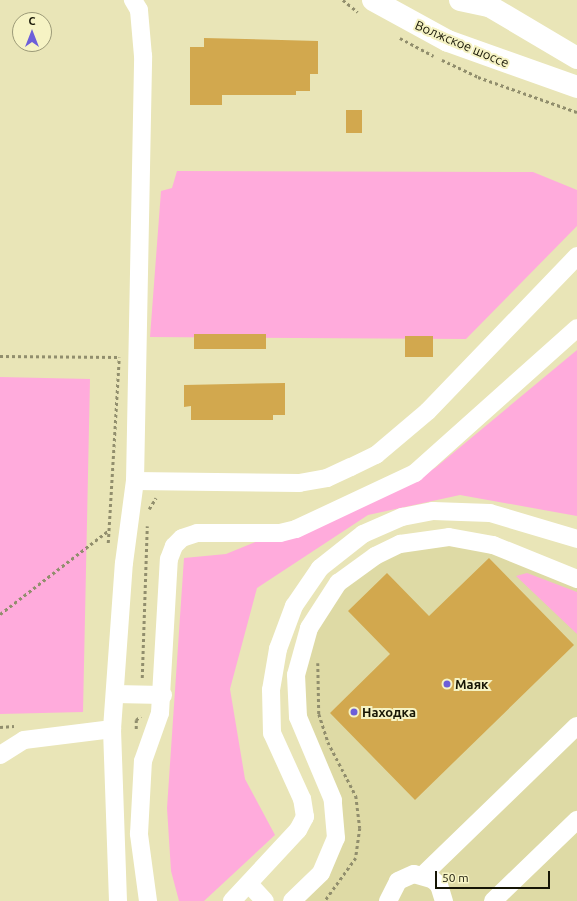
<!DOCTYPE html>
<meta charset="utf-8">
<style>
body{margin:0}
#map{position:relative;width:577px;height:901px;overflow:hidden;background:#e9e5b7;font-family:Ubuntu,sans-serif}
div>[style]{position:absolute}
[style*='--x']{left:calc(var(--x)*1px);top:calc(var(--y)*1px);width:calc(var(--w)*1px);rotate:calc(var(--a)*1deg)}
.built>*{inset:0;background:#dedaa5}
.green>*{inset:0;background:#ffabdc}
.building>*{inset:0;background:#d2a84e}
.path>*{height:2.5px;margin-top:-1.25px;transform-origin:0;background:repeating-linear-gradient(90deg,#918e6d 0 3px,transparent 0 6px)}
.minor>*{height:18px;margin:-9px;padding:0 9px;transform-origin:9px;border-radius:9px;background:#fff}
.major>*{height:22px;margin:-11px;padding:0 11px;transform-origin:11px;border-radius:11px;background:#fff}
.dots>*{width:11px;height:11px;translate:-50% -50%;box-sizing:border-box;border:2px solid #f6f3c4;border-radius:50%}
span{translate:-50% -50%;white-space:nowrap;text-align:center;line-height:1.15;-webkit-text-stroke:4px #f6f3c4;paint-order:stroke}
.street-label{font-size:13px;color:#161505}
.poi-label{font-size:13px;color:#161505;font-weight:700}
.left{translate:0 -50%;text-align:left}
.north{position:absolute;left:12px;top:12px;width:40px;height:40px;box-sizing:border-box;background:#f6f3c4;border:1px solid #9c9a78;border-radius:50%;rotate:0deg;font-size:11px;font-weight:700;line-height:16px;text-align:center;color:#161505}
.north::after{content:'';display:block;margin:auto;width:14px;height:18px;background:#6d5fd9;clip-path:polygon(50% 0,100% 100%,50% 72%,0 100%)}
.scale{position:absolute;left:435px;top:871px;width:115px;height:18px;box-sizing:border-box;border:2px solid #161505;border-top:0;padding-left:5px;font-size:12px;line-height:14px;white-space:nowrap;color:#161505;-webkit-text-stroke:3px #f6f3c4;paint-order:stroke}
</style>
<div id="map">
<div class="built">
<div style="clip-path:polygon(472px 540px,577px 577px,577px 901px,294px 901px,321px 873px,337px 820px,296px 695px,309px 628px,359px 566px,413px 541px)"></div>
</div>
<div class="green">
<div style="clip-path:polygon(177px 171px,533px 172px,577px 190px,577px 226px,466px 339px,150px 337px,161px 191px,172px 188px)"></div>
<div style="clip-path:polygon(577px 350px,577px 516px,460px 495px,368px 515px,257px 588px,230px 689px,245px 779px,275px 835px,204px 901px,179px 901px,171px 871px,167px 808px,184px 558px,226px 554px,435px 468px)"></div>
<div style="clip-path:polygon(0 377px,90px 379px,83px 712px,0 714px)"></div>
<div style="clip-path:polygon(527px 573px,577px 592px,577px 634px,516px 576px)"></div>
</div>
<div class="building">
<div style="clip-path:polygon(204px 38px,318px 41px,318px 74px,310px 74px,310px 91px,296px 91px,296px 95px,222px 95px,222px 105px,190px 105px,190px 47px,204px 47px)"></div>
<div style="clip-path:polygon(346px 110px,362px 110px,362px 133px,346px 133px)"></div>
<div style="clip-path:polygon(194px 334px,266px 334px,266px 349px,194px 349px)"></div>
<div style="clip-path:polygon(405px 336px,433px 336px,433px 357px,405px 357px)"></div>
<div style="clip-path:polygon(285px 383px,285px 415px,273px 415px,273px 420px,191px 420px,191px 406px,184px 407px,184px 385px)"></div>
<div style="clip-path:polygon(489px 558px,574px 645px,415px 800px,330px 713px,390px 654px,348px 611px,387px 573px,429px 616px)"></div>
</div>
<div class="path">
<div style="--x:343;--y:0;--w:19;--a:39"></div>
<div style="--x:400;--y:38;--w:38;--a:28"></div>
<div style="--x:442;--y:60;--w:40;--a:25"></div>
<div style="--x:478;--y:77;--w:105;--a:19.5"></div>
<div style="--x:0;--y:356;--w:119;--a:0.5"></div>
<div style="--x:149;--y:509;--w:13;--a:-58"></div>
<div style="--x:108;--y:543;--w:186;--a:-86.6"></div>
<div style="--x:0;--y:614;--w:138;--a:-37.6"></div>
<div style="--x:318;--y:663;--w:51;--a:88.9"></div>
<div style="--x:319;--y:714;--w:29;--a:72"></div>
<div style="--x:328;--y:742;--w:61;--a:62.6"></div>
<div style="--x:356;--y:796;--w:32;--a:83"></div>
<div style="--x:360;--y:828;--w:30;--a:98"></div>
<div style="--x:356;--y:858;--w:53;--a:125.8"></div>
<div style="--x:142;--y:678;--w:152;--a:-88.1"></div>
<div style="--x:0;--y:727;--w:14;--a:-4"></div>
<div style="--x:136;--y:729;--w:9;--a:-90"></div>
<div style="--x:136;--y:720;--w:6;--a:-39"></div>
</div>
<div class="minor">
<div style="--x:135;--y:481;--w:164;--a:0.7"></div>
<div style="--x:299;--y:483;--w:28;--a:-10"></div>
<div style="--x:327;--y:478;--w:26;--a:-25"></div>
<div style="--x:351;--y:467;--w:28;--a:-26"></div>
<div style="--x:376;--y:455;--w:68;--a:-40.2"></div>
<div style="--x:428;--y:411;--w:215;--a:-46.1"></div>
<div style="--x:115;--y:694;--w:48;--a:1.2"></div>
<div style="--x:0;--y:755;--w:28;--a:-32"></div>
<div style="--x:24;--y:740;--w:89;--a:-7.1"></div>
<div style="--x:423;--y:875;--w:214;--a:-44.1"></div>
<div style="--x:249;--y:884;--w:23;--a:47"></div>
<div style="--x:118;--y:901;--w:172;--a:-92"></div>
<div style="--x:112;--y:729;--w:166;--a:-85.9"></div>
<div style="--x:124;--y:563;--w:83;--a:-82.4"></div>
<div style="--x:135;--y:481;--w:425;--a:-88.9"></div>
<div style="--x:143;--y:56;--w:46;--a:-95"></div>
<div style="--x:139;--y:10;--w:12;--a:-121"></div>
<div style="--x:148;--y:901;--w:68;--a:-97.7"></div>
<div style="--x:139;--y:834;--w:73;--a:-86.9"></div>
<div style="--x:143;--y:761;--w:51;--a:-70.5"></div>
<div style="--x:160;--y:713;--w:154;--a:-86.7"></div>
<div style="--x:169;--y:559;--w:14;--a:-69"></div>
<div style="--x:174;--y:546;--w:11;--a:-45"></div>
<div style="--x:182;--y:538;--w:16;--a:-18"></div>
<div style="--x:197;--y:533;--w:83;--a:0"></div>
<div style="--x:280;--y:533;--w:16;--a:-14"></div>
<div style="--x:296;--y:529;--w:132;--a:-25.2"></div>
<div style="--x:415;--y:473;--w:217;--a:-41.8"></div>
<div style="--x:232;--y:901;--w:97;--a:-47.1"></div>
<div style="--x:298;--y:830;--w:15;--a:-62"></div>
<div style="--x:305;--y:817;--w:18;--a:-99"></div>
<div style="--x:302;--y:799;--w:72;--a:-114.4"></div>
<div style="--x:272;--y:733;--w:43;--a:-91.3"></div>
<div style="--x:271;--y:690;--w:42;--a:-80.3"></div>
<div style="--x:278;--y:649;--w:46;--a:-69.6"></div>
<div style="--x:294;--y:606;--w:46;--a:-55.6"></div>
<div style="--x:320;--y:568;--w:55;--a:-38.3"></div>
<div style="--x:363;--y:534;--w:43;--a:-23.6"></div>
<div style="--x:402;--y:517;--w:32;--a:-11"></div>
<div style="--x:433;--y:511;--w:57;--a:2"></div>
<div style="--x:490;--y:513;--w:91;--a:16.6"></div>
<div style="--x:292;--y:901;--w:40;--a:-44"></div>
<div style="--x:321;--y:873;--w:38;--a:-67"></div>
<div style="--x:336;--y:838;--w:38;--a:-95"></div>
<div style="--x:333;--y:800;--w:90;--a:-112.9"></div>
<div style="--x:298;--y:717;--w:42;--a:-92.7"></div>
<div style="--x:296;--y:675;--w:49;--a:-74.5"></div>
<div style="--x:309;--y:628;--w:54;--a:-57.2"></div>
<div style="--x:338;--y:583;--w:46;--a:-36.1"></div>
<div style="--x:375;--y:556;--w:28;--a:-26"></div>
<div style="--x:400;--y:544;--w:49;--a:-8.1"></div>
<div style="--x:449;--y:537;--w:45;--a:10.3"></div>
<div style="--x:493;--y:545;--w:91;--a:22"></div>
<div style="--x:388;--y:901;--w:22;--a:-63"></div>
<div style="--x:398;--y:881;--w:17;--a:-24"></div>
<div style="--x:414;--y:874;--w:19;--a:16"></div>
<div style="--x:432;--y:879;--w:9;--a:41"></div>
<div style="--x:439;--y:885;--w:17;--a:73"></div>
<div style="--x:493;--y:901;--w:117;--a:-44"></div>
</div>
<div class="major">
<div style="--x:373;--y:0;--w:85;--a:28.7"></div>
<div style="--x:448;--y:41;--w:137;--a:19.6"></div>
<div style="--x:460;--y:0;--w:30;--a:12"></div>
<div style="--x:479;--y:0;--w:114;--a:30.6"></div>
</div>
<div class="dots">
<div style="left:447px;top:684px;background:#6d5fd9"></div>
<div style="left:354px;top:712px;background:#6d5fd9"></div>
</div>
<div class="street-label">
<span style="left:462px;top:44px;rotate:23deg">Волжское шоссе</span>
</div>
<div class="poi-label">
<span class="left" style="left:455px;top:684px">Маяк</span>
<span class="left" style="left:362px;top:712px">Находка</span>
</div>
<div class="north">С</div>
<div class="scale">50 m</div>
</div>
